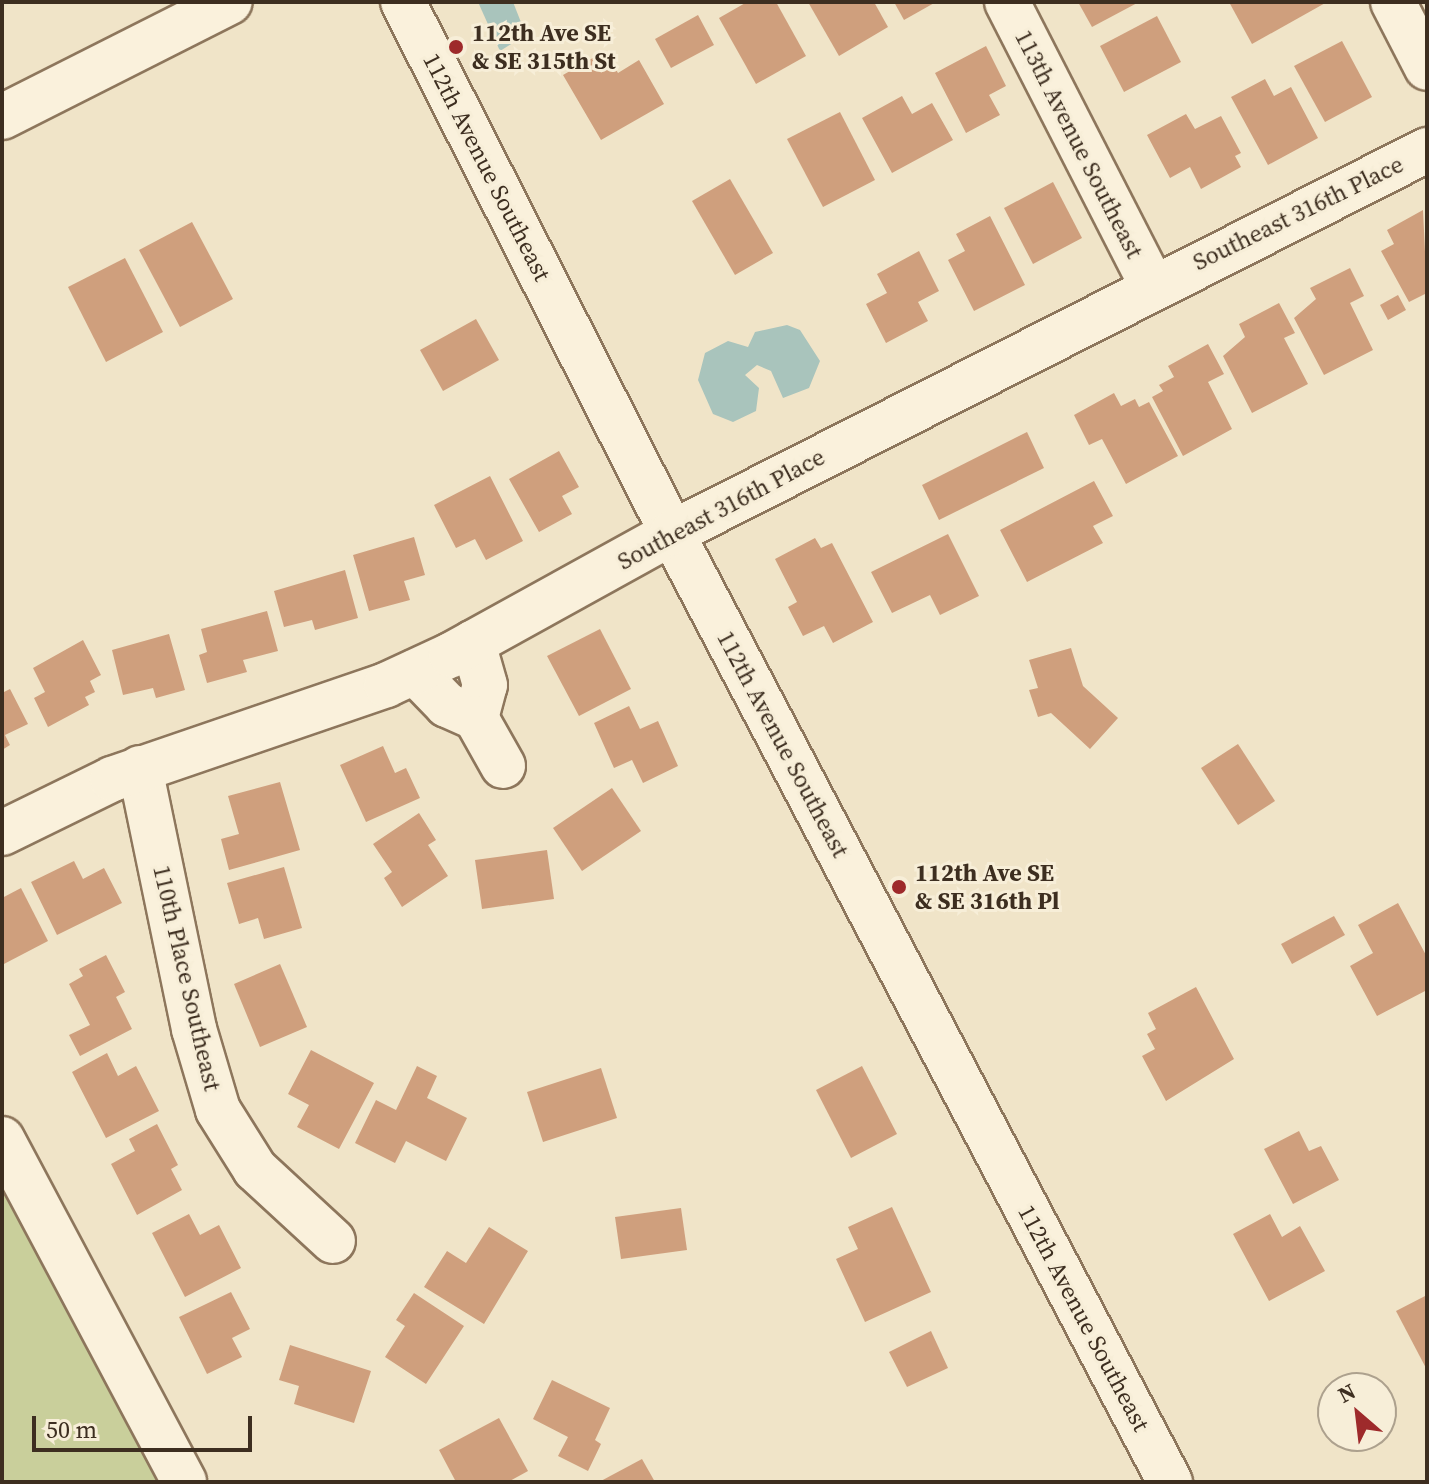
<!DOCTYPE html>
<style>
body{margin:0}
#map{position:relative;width:1429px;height:1484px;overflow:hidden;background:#f0e4c8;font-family:"Source Serif 4",serif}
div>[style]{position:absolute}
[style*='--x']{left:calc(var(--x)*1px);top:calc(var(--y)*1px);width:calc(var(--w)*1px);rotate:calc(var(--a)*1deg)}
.green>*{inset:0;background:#c9cf9b}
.water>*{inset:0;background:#a9c4bc}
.building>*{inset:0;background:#cf9f7d}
.roads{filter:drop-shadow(2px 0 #8d765c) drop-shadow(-2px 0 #8d765c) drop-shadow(0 2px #8d765c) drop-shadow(0 -2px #8d765c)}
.minor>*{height:44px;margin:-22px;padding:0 22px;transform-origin:22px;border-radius:22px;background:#faf1dc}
.dots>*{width:22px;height:22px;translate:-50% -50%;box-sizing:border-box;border:4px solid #f7eed8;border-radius:50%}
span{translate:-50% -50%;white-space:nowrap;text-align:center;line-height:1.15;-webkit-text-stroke:6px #f7eed8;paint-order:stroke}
.poi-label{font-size:24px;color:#3d2e20;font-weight:700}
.left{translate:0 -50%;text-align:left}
.street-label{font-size:24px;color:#3d2e20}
.frame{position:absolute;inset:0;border:4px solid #3d2e20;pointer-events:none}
.north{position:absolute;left:1317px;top:1372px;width:80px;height:80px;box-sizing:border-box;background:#f7eed8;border:2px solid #ada18e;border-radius:50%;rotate:332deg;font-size:22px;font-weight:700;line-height:32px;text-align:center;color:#3d2e20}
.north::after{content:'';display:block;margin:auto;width:28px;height:36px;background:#9e2a2b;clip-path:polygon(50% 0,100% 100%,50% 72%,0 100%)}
.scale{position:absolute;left:32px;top:1416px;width:220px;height:36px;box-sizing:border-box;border:4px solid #3d2e20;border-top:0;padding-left:10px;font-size:24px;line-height:28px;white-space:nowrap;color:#3d2e20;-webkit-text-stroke:6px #f7eed8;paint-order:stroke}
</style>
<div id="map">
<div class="green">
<div style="clip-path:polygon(2px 1165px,169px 1482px,2px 1482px)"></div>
</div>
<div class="water">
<div style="clip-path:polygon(478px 2px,513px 2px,526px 35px,500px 51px)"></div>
<div style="clip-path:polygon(787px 325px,800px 330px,820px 361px,809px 388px,783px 398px,771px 371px,757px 365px,745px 375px,759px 388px,756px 411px,733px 422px,713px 414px,698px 380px,705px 353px,728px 341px,748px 347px,755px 332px)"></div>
</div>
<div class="building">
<div style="clip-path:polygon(747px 2px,776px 2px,806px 56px,756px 84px,719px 18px)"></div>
<div style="clip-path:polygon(808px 2px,874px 2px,888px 27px,839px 56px)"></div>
<div style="clip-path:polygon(894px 2px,936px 2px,904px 20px)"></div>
<div style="clip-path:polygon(1078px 2px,1139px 2px,1092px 27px)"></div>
<div style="clip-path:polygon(1229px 2px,1327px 2px,1252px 44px)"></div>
<div style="clip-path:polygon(698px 15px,714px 45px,671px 68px,655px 39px)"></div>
<div style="clip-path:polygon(1157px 16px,1181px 62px,1124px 92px,1100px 46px)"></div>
<div style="clip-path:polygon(1342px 41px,1372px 97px,1325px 122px,1294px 66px)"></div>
<div style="clip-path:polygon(986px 46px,1006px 86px,989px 95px,1000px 115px,966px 133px,935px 73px)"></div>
<div style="clip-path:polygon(605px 51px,618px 73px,639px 60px,664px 104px,601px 140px,563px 75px)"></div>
<div style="clip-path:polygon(1265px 79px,1274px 96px,1291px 87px,1318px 138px,1268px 165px,1231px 97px)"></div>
<div style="clip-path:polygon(902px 96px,912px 114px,932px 103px,953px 140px,892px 173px,862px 118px)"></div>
<div style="clip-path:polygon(840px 112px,875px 180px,823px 207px,787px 139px)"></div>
<div style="clip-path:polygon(1186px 114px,1195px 129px,1221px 116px,1241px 153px,1235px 156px,1241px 167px,1201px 189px,1190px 167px,1170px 178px,1147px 135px)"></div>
<div style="clip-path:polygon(730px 179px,773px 253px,735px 275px,692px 201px)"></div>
<div style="clip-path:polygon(1053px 182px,1082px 238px,1033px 264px,1004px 208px)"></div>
<div style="clip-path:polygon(1423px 210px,1427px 293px,1409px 302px,1381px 251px,1394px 244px,1387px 230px)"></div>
<div style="clip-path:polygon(990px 216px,1025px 285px,974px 311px,948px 260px,965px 251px,956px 234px)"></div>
<div style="clip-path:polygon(192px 222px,233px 299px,180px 327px,139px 250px)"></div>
<div style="clip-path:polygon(919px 251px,939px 291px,918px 302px,928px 321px,886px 343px,866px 304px,887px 293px,877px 274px)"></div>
<div style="clip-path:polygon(125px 258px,163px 332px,106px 362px,68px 287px)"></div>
<div style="clip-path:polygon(1350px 268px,1364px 296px,1350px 303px,1373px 350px,1324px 375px,1294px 318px,1316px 299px,1310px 288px)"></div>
<div style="clip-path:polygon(1398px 295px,1406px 310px,1388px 320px,1380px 305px)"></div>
<div style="clip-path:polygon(1279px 303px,1295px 333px,1284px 338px,1308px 384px,1252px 413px,1223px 356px,1245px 337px,1239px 324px)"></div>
<div style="clip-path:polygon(476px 319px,499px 360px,443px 391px,420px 350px)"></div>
<div style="clip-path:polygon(1208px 344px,1224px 374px,1208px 382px,1232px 429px,1183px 456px,1152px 397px,1163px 391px,1159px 385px,1174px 377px,1168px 366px)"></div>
<div style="clip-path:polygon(1114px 393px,1121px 406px,1135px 399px,1139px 407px,1149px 402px,1178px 456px,1126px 484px,1102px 439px,1089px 445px,1074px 415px)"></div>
<div style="clip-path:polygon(1027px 432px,1044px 468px,939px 520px,922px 485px)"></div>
<div style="clip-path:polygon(559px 451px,579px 487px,562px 496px,572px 514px,539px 532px,509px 479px)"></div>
<div style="clip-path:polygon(490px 476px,523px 541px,486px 560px,475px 539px,456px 548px,434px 505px)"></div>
<div style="clip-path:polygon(1094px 481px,1113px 516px,1093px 526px,1103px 543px,1027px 582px,1000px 530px)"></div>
<div style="clip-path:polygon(948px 534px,979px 596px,940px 615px,930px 595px,892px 613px,871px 572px)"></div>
<div style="clip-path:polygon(414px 537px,425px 575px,404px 581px,410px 600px,369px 611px,353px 555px)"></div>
<div style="clip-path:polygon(815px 538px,821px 548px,832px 543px,873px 622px,833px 643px,824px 626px,803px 636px,788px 607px,797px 602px,775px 559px)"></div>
<div style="clip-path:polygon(345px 570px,358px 618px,315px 630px,312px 620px,284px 627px,274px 591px)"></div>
<div style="clip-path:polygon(267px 611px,278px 651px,243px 660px,247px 672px,207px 683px,199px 655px,207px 652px,201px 629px)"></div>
<div style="clip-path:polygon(600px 629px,631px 689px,579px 716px,547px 656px)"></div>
<div style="clip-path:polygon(169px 634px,185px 690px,156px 698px,153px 688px,123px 695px,112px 650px)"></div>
<div style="clip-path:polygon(83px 640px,101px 675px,90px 681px,95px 692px,85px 697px,89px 705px,48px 727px,34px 698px,45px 692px,33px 668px)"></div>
<div style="clip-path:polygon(1071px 648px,1083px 686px,1118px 718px,1090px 749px,1051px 713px,1038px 717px,1029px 690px,1038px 688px,1029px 660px)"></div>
<div style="clip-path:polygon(10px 689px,28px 724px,5px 735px,10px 745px,2px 750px,2px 693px)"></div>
<div style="clip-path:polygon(629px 706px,640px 729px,658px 721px,678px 766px,643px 783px,632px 760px,614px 768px,594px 723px)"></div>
<div style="clip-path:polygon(1238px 744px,1275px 801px,1238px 825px,1201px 768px)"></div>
<div style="clip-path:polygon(383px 746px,395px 773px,406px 768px,420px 798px,366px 822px,340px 765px)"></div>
<div style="clip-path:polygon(280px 782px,300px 850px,229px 870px,221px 839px,239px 834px,228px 796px)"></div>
<div style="clip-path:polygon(612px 788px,641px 831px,582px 871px,553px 828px)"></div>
<div style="clip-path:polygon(419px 813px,436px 840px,428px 845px,448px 876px,402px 907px,384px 878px,392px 872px,373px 844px)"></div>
<div style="clip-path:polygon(547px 850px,554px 899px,482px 909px,475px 860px)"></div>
<div style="clip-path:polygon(74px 861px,83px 879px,104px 868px,122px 903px,57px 935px,31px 882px)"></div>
<div style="clip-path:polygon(284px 867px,302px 928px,264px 939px,258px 918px,239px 924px,227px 883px)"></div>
<div style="clip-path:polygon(21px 888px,48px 941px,2px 965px,2px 898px)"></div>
<div style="clip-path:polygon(1398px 903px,1427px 957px,1427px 990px,1377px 1016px,1350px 966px,1373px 953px,1358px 925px)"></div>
<div style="clip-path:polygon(1334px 916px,1345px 935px,1292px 964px,1281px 944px)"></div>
<div style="clip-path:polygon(106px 955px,125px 992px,116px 997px,132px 1029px,80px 1056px,69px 1035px,90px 1025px,69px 984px,83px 976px,79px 969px)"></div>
<div style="clip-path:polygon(280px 964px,307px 1027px,260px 1047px,234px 984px)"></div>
<div style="clip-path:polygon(1196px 987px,1234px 1059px,1166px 1101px,1142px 1056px,1155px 1049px,1147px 1034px,1156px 1029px,1148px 1013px)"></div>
<div style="clip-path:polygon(311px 1050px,374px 1083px,339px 1149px,297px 1127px,309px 1105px,288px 1094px)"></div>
<div style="clip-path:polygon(107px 1053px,118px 1076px,136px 1066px,159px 1111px,106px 1138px,72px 1072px)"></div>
<div style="clip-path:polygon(417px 1066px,437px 1076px,427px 1098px,467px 1118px,446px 1161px,406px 1141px,395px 1163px,355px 1143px,376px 1100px,396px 1110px)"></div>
<div style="clip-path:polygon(862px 1066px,897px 1134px,851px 1158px,816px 1090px)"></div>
<div style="clip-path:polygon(601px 1068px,617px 1118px,543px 1142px,527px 1092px)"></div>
<div style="clip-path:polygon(157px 1124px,178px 1165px,171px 1169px,182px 1190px,137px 1215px,111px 1164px,135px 1151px,129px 1139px)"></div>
<div style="clip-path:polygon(1299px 1131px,1309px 1151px,1321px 1146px,1339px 1180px,1293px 1204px,1264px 1149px)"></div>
<div style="clip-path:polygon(892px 1207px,931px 1292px,865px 1322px,836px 1259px,858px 1249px,848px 1227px)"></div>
<div style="clip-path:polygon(681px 1208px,687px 1250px,621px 1259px,615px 1217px)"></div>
<div style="clip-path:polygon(189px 1214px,200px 1235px,219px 1225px,241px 1268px,185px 1297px,152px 1233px)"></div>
<div style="clip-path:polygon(1270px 1214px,1282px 1237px,1300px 1226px,1325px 1271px,1269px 1301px,1233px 1234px)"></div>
<div style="clip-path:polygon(489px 1227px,528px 1251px,484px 1324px,424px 1287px,447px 1251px,466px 1263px)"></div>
<div style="clip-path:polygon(231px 1292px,250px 1329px,232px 1338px,242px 1357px,207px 1374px,179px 1317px)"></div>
<div style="clip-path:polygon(414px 1293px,464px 1326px,426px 1384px,385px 1357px,405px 1326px,396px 1320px)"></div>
<div style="clip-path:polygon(1427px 1295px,1427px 1370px,1396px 1311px)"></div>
<div style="clip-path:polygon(931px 1331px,948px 1368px,907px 1387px,889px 1352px)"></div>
<div style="clip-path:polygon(290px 1345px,371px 1371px,354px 1423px,294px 1404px,299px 1386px,279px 1380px)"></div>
<div style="clip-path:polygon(552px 1380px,610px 1408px,595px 1440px,601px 1444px,588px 1471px,558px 1456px,568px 1437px,533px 1419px)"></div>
<div style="clip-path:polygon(499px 1418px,528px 1471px,508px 1482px,456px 1482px,439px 1450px)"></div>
<div style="clip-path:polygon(642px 1459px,655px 1482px,599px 1482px)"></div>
</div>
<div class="roads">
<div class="minor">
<div style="--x:403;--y:2;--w:595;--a:63.13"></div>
<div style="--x:672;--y:533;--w:1072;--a:62.31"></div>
<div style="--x:1007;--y:2;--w:318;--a:62.9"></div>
<div style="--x:1393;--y:2;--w:74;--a:62.7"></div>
<div style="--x:2;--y:117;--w:255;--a:-26.8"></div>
<div style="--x:415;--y:672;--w:46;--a:45.9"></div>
<div style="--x:447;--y:705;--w:32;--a:24"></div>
<div style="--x:476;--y:718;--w:34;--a:-75"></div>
<div style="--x:485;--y:685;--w:44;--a:-105.9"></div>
<div style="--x:476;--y:718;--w:55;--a:60.6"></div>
<div style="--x:140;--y:768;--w:267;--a:78.3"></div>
<div style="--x:194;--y:1029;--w:84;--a:73.5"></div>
<div style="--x:218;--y:1110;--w:70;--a:57.9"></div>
<div style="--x:255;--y:1169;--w:106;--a:42.7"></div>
<div style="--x:2;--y:833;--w:123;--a:-26.1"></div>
<div style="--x:112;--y:779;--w:290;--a:-18.9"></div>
<div style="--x:386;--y:685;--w:72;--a:-24.8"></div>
<div style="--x:451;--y:655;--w:252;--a:-28.9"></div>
<div style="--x:672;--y:533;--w:847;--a:-26.9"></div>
<div style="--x:2;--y:1139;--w:388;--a:62"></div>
</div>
</div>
<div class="dots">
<div style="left:456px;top:47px;background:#9e2a2b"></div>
<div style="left:899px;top:887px;background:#9e2a2b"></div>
</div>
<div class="poi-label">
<span class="left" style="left:472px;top:47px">112th Ave SE<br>&amp; SE 315th St</span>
<span class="left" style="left:915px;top:887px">112th Ave SE<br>&amp; SE 316th Pl</span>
</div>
<div class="street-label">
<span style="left:1079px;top:144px;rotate:63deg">113th Avenue Southeast</span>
<span style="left:487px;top:167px;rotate:63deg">112th Avenue Southeast</span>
<span style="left:1298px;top:213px;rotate:-26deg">Southeast 316th Place</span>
<span style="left:721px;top:509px;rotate:-28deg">Southeast 316th Place</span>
<span style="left:783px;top:744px;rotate:62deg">112th Avenue Southeast</span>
<span style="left:187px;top:978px;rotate:77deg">110th Place Southeast</span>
<span style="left:1084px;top:1318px;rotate:62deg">112th Avenue Southeast</span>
</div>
<div class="frame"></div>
<div class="north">N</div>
<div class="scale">50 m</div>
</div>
